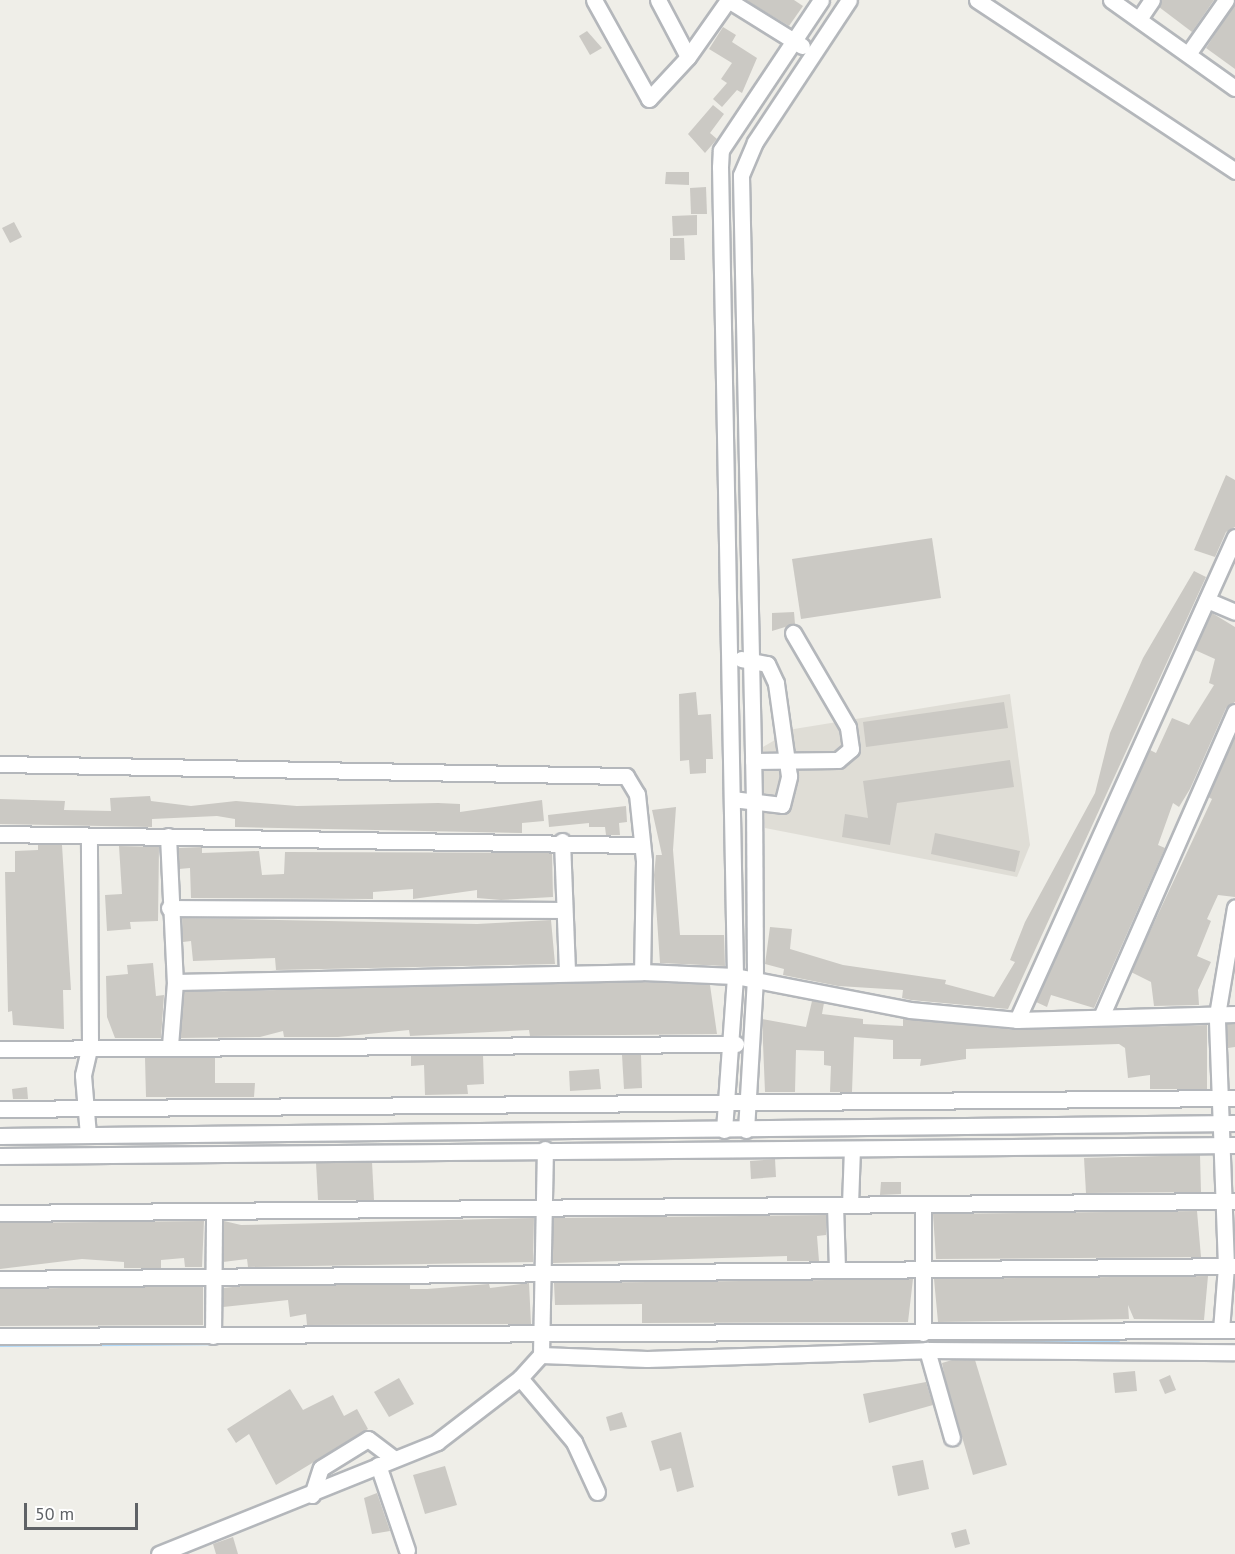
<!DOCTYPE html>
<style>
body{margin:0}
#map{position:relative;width:1235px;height:1554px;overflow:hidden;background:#efeee8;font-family:"PT Sans",sans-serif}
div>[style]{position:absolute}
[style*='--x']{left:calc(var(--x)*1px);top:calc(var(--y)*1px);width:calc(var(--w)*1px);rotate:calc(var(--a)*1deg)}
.education>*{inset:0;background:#dfddd6}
.stream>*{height:4.5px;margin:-2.25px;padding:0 2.25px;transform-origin:2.25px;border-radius:2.25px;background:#b0d8f8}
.building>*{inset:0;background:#cbc9c4}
.roads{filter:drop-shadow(2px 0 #b4b7bb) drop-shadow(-2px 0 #b4b7bb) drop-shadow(0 2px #b4b7bb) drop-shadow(0 -2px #b4b7bb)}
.minor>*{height:15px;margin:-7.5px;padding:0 7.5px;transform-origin:7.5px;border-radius:7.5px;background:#fff}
span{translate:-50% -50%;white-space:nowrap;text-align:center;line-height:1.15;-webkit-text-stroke:5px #fff;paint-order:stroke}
.scale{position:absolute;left:24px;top:1503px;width:114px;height:27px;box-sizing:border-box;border:3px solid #5f6266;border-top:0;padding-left:8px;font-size:18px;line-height:21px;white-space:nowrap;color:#5f6266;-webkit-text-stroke:4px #fff;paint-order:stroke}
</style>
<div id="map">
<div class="education">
<div style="clip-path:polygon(1010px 694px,1030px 845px,1017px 877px,765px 828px,761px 748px,794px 729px)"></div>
</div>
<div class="stream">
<div style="--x:995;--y:1339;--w:122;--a:0.5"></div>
<div style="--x:0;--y:1344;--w:213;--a:-0.5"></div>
</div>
<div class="building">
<div style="clip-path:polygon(746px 0,794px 0,803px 6px,789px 26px)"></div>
<div style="clip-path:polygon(1162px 0,1214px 0,1192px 32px,1159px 7px)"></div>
<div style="clip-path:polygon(1235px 3px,1235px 69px,1206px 48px)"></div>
<div style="clip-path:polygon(723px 27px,736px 35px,732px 42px,757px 58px,742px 93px,737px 90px,722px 107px,713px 99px,727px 83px,721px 79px,732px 63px,709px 49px)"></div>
<div style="clip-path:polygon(587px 31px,602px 48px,590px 55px,579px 36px)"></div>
<div style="clip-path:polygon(713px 105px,724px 114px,710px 133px,717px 139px,705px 153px,688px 134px)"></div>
<div style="clip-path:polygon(666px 172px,689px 172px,689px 185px,665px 184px)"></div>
<div style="clip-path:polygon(706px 187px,707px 214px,691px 214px,690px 188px)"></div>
<div style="clip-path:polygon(697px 215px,697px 235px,673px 236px,672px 216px)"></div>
<div style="clip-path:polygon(14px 222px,22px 237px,10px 243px,2px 228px)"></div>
<div style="clip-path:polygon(670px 238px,684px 238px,685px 260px,670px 260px)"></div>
<div style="clip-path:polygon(1226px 475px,1235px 480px,1235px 527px,1226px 532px,1215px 557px,1194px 550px)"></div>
<div style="clip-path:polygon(932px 538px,941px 598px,801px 619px,792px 559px)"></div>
<div style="clip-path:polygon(1194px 571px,1206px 577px,1008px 1009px,911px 1000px,902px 998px,903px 990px,838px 986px,783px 975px,784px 969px,765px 964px,770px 927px,792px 929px,790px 949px,843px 965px,946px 980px,945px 984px,994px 997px,1015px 962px,1010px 960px,1025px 922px,1095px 793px,1110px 733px,1143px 658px)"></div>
<div style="clip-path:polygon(794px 612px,795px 624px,772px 631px,772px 613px)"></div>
<div style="clip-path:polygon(1212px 613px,1235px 627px,1235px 702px,1226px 708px,1190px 789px,1179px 807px,1173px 803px,1158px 845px,1165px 848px,1094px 1008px,1051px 995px,1047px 1007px,1036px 1002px,1150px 750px,1156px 753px,1172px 718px,1189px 725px,1214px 685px,1209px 683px,1215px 659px,1195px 650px)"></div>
<div style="clip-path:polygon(696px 692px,698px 715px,711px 714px,713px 759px,706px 759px,706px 773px,690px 774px,689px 760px,680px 761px,679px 694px)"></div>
<div style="clip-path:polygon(1004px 702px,1008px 728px,866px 747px,863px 722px)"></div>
<div style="clip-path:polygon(1235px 736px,1235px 897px,1218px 895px,1207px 919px,1211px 921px,1197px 956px,1211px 962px,1198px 990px,1199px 1005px,1154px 1006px,1151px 982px,1131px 972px,1212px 799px,1208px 797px)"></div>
<div style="clip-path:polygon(1010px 760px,1014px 787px,897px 803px,890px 845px,842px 837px,845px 814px,868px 818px,863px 781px)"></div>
<div style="clip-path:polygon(150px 796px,151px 801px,191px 806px,236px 801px,297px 806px,438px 803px,460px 804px,460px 812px,542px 800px,544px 821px,522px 823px,522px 833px,235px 827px,235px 819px,217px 816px,152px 819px,152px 827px,0 824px,0 799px,65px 801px,64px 810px,111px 811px,110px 798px)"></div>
<div style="clip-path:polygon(626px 806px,627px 822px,619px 823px,620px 835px,606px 835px,605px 827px,589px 827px,589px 823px,549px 827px,548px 815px)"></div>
<div style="clip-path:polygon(676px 807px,673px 850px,680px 935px,724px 935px,725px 966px,660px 963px,654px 875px,656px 855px,662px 855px,652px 810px)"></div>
<div style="clip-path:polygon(935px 833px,1020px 851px,1015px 872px,931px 854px)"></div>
<div style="clip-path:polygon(38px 844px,62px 845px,71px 990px,63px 990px,64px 1029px,13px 1025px,12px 1011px,8px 1012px,5px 872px,15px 872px,15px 851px,38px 850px)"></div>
<div style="clip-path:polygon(119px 846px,159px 847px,158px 921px,130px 922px,131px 929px,107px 931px,105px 895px,122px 894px)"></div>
<div style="clip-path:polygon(202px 847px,202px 853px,259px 851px,262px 875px,284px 874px,285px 852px,552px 853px,553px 897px,501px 900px,477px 898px,477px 890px,413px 899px,413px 889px,373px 892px,373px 899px,191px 898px,190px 868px,179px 869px,178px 848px)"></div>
<div style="clip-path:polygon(182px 918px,477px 924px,551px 920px,555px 964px,276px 970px,275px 958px,193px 961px,191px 941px,183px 942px)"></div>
<div style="clip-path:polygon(153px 963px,156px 996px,164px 995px,161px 1038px,115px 1038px,107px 1017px,106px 976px,128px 974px,127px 965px)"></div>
<div style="clip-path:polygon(642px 982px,710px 985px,717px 1034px,530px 1036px,529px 1030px,410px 1036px,409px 1030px,338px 1037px,284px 1037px,283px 1031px,260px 1037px,180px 1038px,184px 992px)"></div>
<div style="clip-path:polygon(812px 1001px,824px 1003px,822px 1014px,863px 1019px,863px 1024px,903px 1026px,903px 1019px,1017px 1030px,1207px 1025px,1207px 1089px,1150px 1089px,1150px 1075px,1128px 1078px,1125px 1048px,1119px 1044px,966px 1049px,966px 1059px,920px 1066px,921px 1059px,893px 1059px,893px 1040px,854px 1037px,852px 1092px,830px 1092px,831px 1066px,824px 1065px,824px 1051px,796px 1050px,795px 1092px,765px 1092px,762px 1019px,806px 1027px)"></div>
<div style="clip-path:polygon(1227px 1024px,1235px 1024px,1235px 1047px,1228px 1048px)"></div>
<div style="clip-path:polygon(641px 1054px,642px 1088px,624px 1089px,622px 1055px)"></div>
<div style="clip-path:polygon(483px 1055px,484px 1084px,467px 1085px,468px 1094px,425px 1095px,424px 1065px,411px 1066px,411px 1056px)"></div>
<div style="clip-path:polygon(215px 1057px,215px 1083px,255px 1083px,254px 1097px,146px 1097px,145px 1058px)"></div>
<div style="clip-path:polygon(599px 1069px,601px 1089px,570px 1091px,569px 1071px)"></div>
<div style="clip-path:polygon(27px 1087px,28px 1099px,13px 1099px,12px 1089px)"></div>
<div style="clip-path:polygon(1200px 1155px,1201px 1192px,1086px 1193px,1084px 1158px)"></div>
<div style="clip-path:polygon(775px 1159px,776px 1177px,751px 1179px,750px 1161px)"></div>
<div style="clip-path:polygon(372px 1162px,374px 1200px,318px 1200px,316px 1163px)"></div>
<div style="clip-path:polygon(881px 1182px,901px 1182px,901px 1194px,880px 1195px)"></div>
<div style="clip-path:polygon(1197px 1211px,1201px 1257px,936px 1259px,933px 1214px)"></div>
<div style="clip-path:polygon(826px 1215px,826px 1235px,817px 1236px,819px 1261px,787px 1261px,787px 1256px,553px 1263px,553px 1218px)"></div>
<div style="clip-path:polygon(534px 1218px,533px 1262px,248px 1267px,247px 1259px,223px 1262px,224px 1221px,241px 1225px)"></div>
<div style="clip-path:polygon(204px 1221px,202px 1267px,185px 1267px,184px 1258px,161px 1260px,161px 1268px,124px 1268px,124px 1262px,82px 1259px,0 1269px,0 1223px)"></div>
<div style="clip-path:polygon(1208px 1276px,1204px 1320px,1134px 1319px,1128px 1305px,1129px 1319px,938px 1322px,934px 1279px)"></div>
<div style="clip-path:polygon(913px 1279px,908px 1322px,642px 1323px,642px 1304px,555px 1305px,554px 1283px)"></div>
<div style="clip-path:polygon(529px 1283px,531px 1324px,307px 1325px,306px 1314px,290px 1317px,288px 1300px,223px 1307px,223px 1288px,242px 1286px,410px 1284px,410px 1289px,427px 1289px,489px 1284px,490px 1288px)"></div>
<div style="clip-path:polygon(125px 1287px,203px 1287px,203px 1325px,0 1326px,0 1289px)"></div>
<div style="clip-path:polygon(952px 1360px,975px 1360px,1007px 1465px,973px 1475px,945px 1378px,942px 1363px)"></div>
<div style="clip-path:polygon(1135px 1371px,1137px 1391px,1115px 1393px,1113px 1373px)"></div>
<div style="clip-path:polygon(1170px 1375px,1176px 1390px,1165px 1394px,1159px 1380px)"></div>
<div style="clip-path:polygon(399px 1378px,414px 1404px,389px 1417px,374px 1392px)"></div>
<div style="clip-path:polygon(926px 1382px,933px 1405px,869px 1423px,863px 1394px)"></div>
<div style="clip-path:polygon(290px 1389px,303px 1410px,333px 1395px,344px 1416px,357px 1409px,368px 1429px,276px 1485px,249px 1434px,236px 1443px,227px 1429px)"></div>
<div style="clip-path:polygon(622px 1412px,627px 1427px,610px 1431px,606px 1417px)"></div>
<div style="clip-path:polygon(681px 1432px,694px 1487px,677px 1492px,671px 1468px,660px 1471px,651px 1441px)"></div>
<div style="clip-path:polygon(923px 1460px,929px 1489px,898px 1496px,892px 1466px)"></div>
<div style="clip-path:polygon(445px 1466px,457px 1505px,425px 1514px,413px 1475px)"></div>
<div style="clip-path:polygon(377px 1493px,390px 1531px,372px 1534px,364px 1498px)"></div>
<div style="clip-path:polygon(966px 1529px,970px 1544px,955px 1548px,951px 1533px)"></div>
<div style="clip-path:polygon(233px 1537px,238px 1554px,216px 1554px,213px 1544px)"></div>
</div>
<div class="roads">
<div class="minor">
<div style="--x:594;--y:0;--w:113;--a:60.9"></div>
<div style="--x:649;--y:99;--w:57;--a:-47.1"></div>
<div style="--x:688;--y:57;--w:70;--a:-54.9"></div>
<div style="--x:658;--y:0;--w:64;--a:62.2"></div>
<div style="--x:728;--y:0;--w:87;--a:31.9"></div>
<div style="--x:977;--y:0;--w:310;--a:33.5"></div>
<div style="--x:1111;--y:0;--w:152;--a:35.4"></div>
<div style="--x:1139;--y:19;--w:23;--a:-56"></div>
<div style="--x:1188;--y:54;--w:66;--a:-54.9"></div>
<div style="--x:1207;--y:600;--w:30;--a:23"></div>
<div style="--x:753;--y:761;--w:85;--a:-0.7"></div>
<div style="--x:838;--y:760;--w:17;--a:-40"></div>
<div style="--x:851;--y:749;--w:22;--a:-98"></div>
<div style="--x:848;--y:727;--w:109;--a:-120.3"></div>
<div style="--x:0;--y:764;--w:626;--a:1.1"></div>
<div style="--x:626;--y:776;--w:21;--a:59"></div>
<div style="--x:637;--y:794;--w:67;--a:84"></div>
<div style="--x:644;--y:861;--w:111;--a:91"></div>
<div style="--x:732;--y:799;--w:50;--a:6.8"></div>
<div style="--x:782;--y:805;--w:30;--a:-76"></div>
<div style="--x:789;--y:776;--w:94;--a:-98"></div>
<div style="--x:776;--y:683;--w:21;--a:-115"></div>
<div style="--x:767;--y:664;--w:26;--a:-169"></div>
<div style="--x:0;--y:834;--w:639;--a:0.99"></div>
<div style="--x:168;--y:836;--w:146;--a:87.3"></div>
<div style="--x:175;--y:982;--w:64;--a:94.5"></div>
<div style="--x:562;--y:841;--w:130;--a:87.8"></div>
<div style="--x:169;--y:908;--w:393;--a:0.3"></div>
<div style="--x:175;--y:982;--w:467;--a:-1.2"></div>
<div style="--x:642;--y:972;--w:93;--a:2.5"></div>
<div style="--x:735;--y:976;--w:178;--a:11"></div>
<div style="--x:910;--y:1010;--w:107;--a:5.3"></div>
<div style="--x:1017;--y:1020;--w:218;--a:-1.6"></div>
<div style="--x:1101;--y:1017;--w:333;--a:-66.3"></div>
<div style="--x:1017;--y:1020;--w:530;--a:-65.71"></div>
<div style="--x:0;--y:1049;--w:736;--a:-0.39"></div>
<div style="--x:0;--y:1109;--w:1235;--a:-0.51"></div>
<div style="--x:724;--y:1130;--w:154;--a:-85.9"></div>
<div style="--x:735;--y:976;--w:809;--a:-91.06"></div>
<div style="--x:720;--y:167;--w:17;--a:-87"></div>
<div style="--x:721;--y:150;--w:180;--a:-56.3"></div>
<div style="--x:746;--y:1130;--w:151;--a:-86.6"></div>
<div style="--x:755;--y:979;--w:177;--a:-90.3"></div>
<div style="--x:754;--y:802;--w:627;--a:-91.19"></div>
<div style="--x:741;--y:175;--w:36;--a:-67"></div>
<div style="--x:755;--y:142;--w:170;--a:-56.5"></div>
<div style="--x:88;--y:1135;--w:60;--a:-94.8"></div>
<div style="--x:83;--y:1075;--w:32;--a:-77"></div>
<div style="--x:90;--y:1044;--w:207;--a:-90.3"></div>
<div style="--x:0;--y:1136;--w:1235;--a:-0.6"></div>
<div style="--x:0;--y:1156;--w:1235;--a:-0.51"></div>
<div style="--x:835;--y:1205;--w:64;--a:88.2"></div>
<div style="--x:850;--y:1205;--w:56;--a:-88"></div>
<div style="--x:0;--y:1213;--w:1235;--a:-0.56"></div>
<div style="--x:0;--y:1279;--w:1235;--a:-0.6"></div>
<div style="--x:1221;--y:1330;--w:64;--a:-85.5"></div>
<div style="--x:1226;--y:1266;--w:251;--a:-92.1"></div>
<div style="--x:1217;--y:1015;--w:109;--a:-80.5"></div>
<div style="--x:923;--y:1333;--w:125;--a:-90"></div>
<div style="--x:0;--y:1336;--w:1235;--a:-0.28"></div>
<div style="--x:213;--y:1336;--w:123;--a:-89.5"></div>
<div style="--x:927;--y:1350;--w:91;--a:74.1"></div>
<div style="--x:541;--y:1355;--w:106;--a:2.2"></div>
<div style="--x:647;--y:1359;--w:280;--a:-1.8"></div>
<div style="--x:927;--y:1350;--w:308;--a:0.4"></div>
<div style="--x:520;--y:1378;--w:84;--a:49.8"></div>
<div style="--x:574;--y:1442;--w:55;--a:65.3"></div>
<div style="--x:378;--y:1465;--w:90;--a:71.2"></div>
<div style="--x:312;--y:1495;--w:28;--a:-72"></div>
<div style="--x:321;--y:1468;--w:55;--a:-31.7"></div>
<div style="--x:368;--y:1439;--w:31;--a:37"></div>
<div style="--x:159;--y:1554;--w:300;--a:-21.9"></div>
<div style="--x:437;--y:1442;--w:105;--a:-37.6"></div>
<div style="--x:520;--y:1378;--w:31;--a:-48"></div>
<div style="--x:541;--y:1355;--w:206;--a:-88.9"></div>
</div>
</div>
<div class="scale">50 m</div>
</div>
